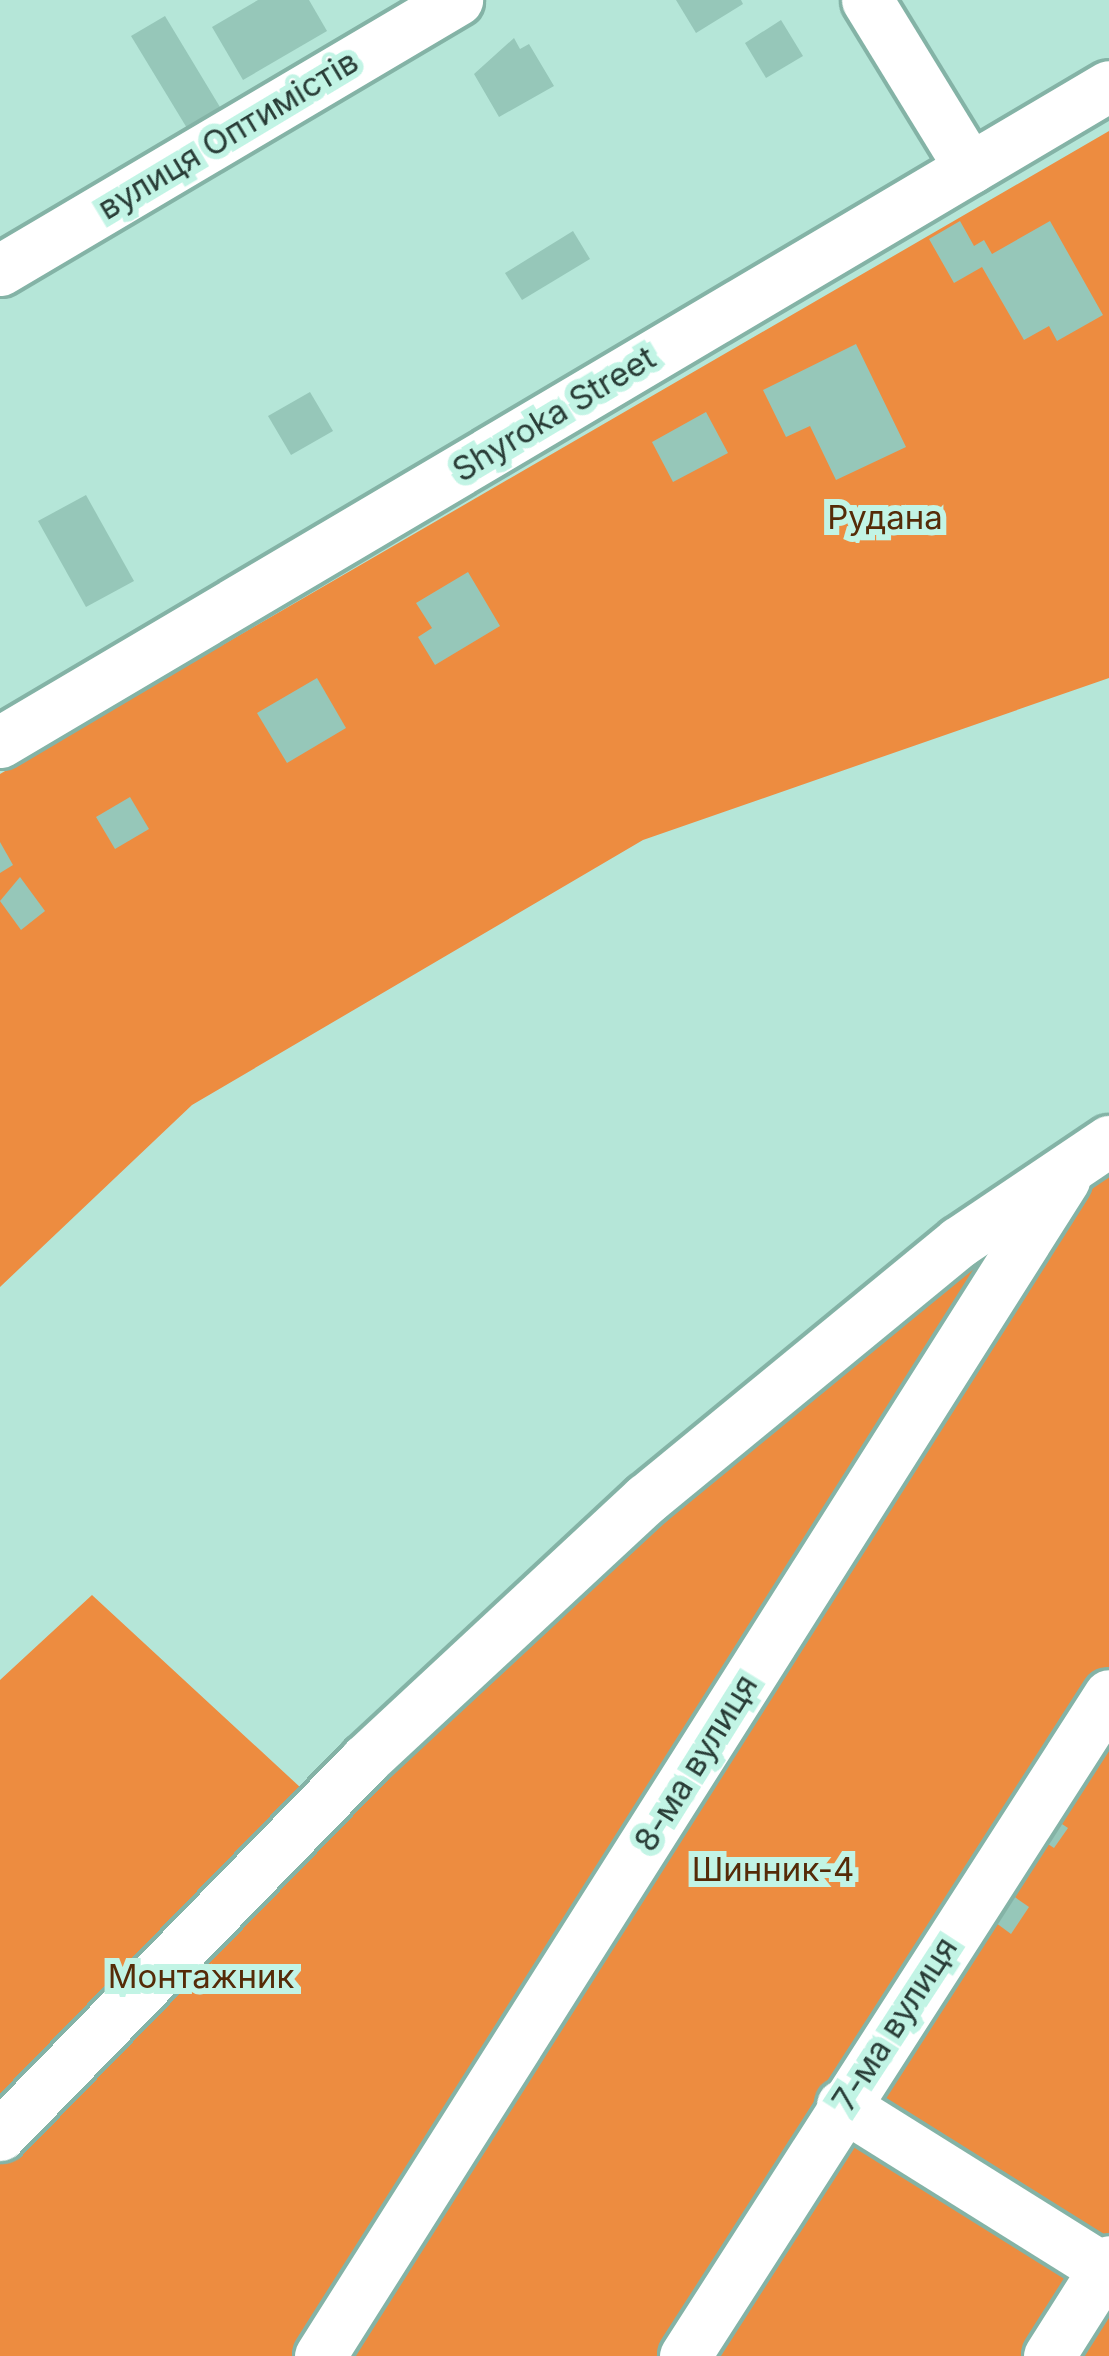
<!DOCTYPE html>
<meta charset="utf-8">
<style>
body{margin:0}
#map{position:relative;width:1109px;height:2356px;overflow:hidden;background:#b5e6d8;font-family:Inter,sans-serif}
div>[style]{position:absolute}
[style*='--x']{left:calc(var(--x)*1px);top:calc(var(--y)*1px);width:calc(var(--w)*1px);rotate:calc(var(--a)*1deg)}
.green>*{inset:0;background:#ed8c40}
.building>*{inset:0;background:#96c7b9}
.roads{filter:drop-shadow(3px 0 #84b3a6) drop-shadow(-3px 0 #84b3a6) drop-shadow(0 3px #84b3a6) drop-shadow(0 -3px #84b3a6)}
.minor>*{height:51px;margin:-25.5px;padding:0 25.5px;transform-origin:25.5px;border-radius:25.5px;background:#fff}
span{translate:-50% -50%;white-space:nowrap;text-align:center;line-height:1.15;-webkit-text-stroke:12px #c2f4e5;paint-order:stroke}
.street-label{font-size:33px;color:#293d37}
.park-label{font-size:33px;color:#552b08}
</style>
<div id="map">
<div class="green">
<div style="clip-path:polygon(1109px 131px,1109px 678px,643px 840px,192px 1105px,0 1287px,0 774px)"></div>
<div style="clip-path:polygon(1109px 1157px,1109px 2356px,0 2356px,0 1680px,92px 1595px,340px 1824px,641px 1527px)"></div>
</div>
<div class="building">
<div style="clip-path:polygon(258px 0,309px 0,327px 31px,243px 80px,212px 27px)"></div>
<div style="clip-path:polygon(676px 0,741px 0,743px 4px,696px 33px)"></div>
<div style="clip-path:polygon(165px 16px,226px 117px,193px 138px,131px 36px)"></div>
<div style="clip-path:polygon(781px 20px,803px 56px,766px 78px,745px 43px)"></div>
<div style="clip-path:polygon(514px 38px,520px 49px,529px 44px,554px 86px,499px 117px,474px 74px)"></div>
<div style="clip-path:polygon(960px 221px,974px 246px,984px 240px,992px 254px,1050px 221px,1103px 315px,1057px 341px,1049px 326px,1024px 340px,982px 267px,954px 283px,929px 239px)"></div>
<div style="clip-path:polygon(573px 231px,590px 259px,522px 300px,505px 273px)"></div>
<div style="clip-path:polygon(856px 344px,906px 447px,836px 480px,810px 426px,786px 437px,763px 390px)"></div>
<div style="clip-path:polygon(310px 392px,333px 431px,291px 455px,268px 416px)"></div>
<div style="clip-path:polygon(706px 412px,728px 453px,673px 482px,652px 442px)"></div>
<div style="clip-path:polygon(86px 495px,134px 581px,86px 607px,38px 521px)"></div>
<div style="clip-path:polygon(468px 572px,500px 626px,435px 665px,418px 637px,432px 628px,416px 603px)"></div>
<div style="clip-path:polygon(317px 678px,346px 728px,287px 763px,257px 713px)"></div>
<div style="clip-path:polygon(130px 797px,149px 829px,115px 849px,96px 817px)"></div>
<div style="clip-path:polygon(0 842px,13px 865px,0 873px)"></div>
<div style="clip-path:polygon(20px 877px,45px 911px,21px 930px,0 901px)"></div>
<div style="clip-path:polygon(1050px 1816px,1068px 1828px,1054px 1848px,1036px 1836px)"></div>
<div style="clip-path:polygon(1006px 1891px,1029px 1907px,1011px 1934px,988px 1917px)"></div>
</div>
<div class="roads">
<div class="minor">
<div style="--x:867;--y:0;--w:197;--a:58.5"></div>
<div style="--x:0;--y:270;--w:531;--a:-30.58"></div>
<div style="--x:0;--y:742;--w:1288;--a:-30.61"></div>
<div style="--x:842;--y:2105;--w:315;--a:32"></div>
<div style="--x:0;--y:2135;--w:523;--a:-45.77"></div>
<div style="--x:365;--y:1760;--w:384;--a:-42.9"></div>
<div style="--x:646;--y:1499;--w:405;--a:-39.4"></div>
<div style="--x:959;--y:1242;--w:181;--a:-34"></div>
<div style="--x:320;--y:2356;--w:1392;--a:-57.68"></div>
<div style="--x:685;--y:2356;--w:785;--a:-57.32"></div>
<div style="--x:1049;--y:2356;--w:112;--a:-57.7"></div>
</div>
</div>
<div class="street-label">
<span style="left:228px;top:135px;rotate:-31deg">вулиця Оптимістів</span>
<span style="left:554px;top:414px;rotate:-31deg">Shyroka Street</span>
<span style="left:696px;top:1763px;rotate:-58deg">8-ма вулиця</span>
<span style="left:895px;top:2024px;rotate:-57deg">7-ма вулиця</span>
</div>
<div class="park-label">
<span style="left:885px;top:518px">Рудана</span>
<span style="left:773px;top:1870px">Шинник-4</span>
<span style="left:201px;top:1977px">Монтажник</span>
</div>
</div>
